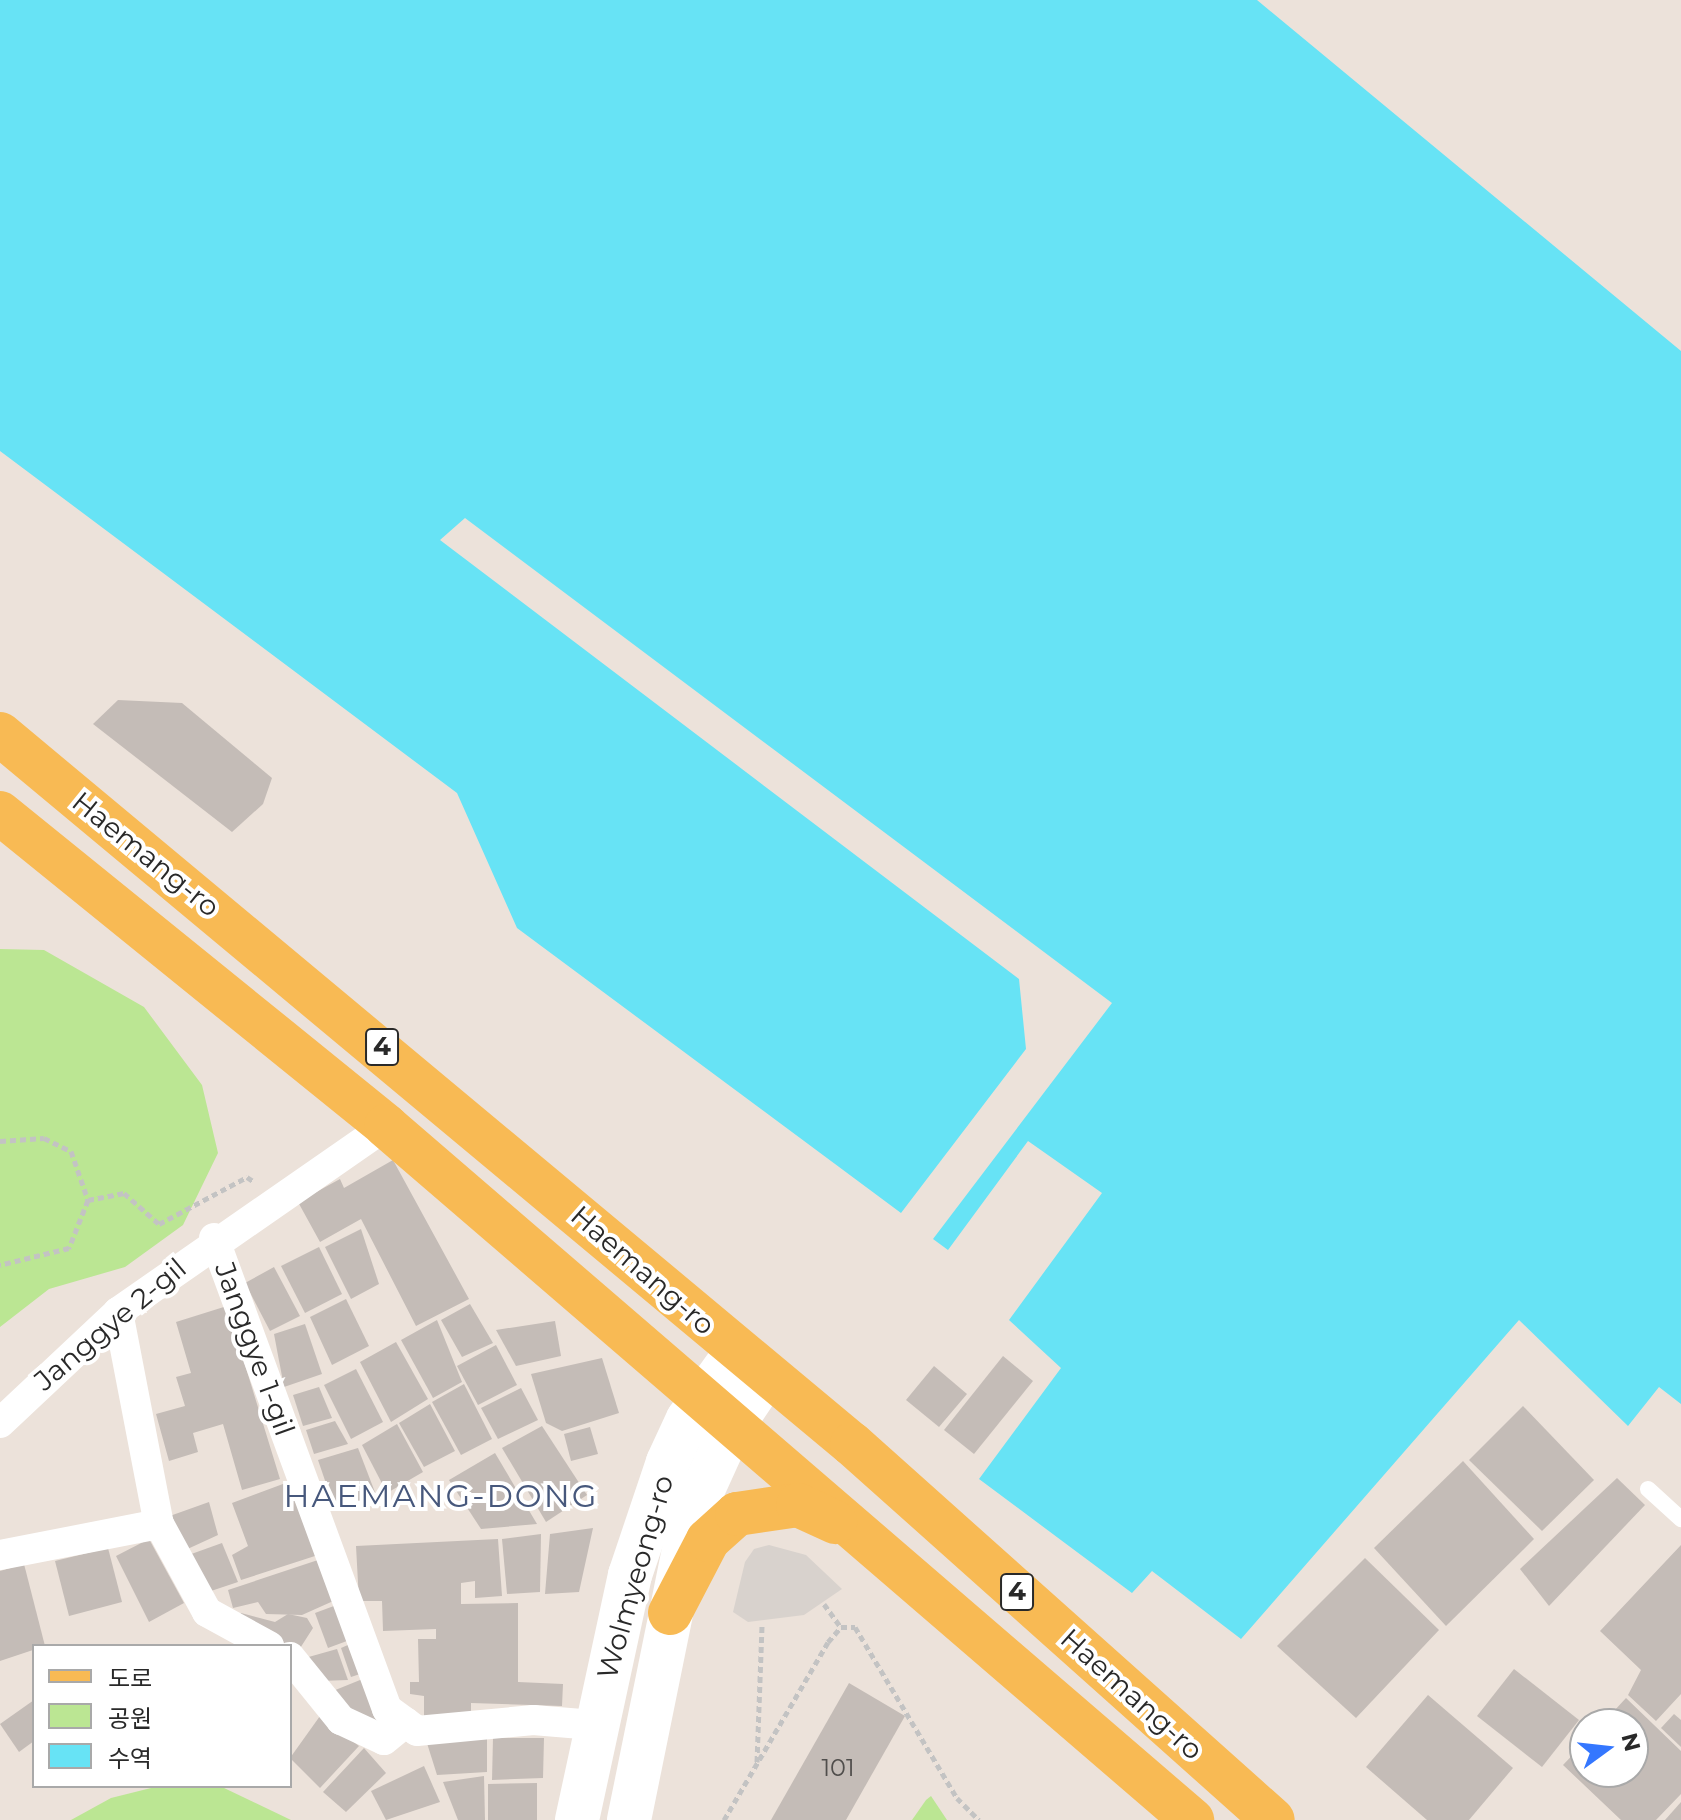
<!DOCTYPE html>
<meta charset="utf-8">
<style>
body{margin:0}
#map{position:relative;width:1681px;height:1820px;overflow:hidden;background:#ece2da;font-family:Montserrat,"Noto Sans KR",sans-serif}
div>[style]{position:absolute}
[style*='--x']{left:calc(var(--x)*1px);top:calc(var(--y)*1px);width:calc(var(--w)*1px);rotate:calc(var(--a)*1deg)}
.green>*{inset:0;background:#bbe693}
.plaza>*{inset:0;background:#d8d2cd}
.water>*{inset:0;background:#67e3f5}
.building>*{inset:0;background:#c4bcb7}
.path>*{height:5px;margin-top:-2.5px;transform-origin:0;background:repeating-linear-gradient(90deg,#c3c3c3 0 6px,transparent 0 10px)}
.lane>*{height:16px;margin:-8px;padding:0 8px;transform-origin:8px;border-radius:8px;background:#fff}
.street>*{height:30px;margin:-15px;padding:0 15px;transform-origin:15px;border-radius:15px;background:#fff}
.secondary>*{height:44px;margin:-22px;padding:0 22px;transform-origin:22px;border-radius:22px;background:#fff}
.primary>*{height:44px;margin:-22px;padding:0 22px;transform-origin:22px;border-radius:22px;background:#f8ba54}
span{translate:-50% -50%;white-space:nowrap;text-align:center;line-height:1.15;-webkit-text-stroke:8px #fff;paint-order:stroke}
.number-label{font-size:24px;color:#504e4c}
.number-label span{-webkit-text-stroke-width:0}
.shield-label span{padding:2px 6px;background:#fff;border:2px solid;border-radius:6px;-webkit-text-stroke-width:0}
.shield-label{font-size:26px;color:#292929;font-weight:700}
.street-label{font-size:28px;color:#292929}
.quarter-label{font-size:32px;color:#47587c;letter-spacing:2px}
.legend{position:absolute;left:32px;top:1644px;width:260px;height:144px;box-sizing:border-box;background:#fff;border:2px solid #a9a9a9;margin:0;padding:10px 14px;list-style:none;font-size:24px;color:#292929}
.legend li{display:flex;align-items:center;gap:16px;height:40px}
.legend b{width:40px;border:2px solid #a9a9a9}
.north{position:absolute;left:1569px;top:1708px;width:80px;height:80px;box-sizing:border-box;background:#fff;border:2px solid #a9a9a9;border-radius:50%;rotate:75deg;font-size:22px;font-weight:700;line-height:32px;text-align:center;color:#292929}
.north::after{content:'';display:block;margin:auto;width:28px;height:36px;background:#3477ff;clip-path:polygon(50% 0,100% 100%,50% 72%,0 100%)}
</style>
<div id="map">
<div class="green">
<div style="clip-path:polygon(0 949px,44px 950px,144px 1007px,202px 1085px,218px 1153px,183px 1225px,125px 1267px,49px 1289px,0 1327px)"></div>
<div style="clip-path:polygon(159px 1786px,222px 1787px,291px 1820px,71px 1820px,111px 1798px)"></div>
<div style="clip-path:polygon(931px 1796px,947px 1820px,912px 1820px,926px 1800px)"></div>
</div>
<div class="plaza">
<div style="clip-path:polygon(769px 1545px,806px 1555px,842px 1589px,804px 1615px,748px 1622px,733px 1612px,745px 1562px,754px 1549px)"></div>
</div>
<div class="water">
<div style="clip-path:polygon(0 0,1257px 0,1681px 351px,1681px 1404px,1659px 1387px,1628px 1426px,1519px 1320px,1241px 1639px,1152px 1571px,1132px 1593px,979px 1479px,1061px 1368px,1009px 1320px,1102px 1193px,1028px 1141px,948px 1250px,933px 1239px,1112px 1003px,465px 518px,440px 540px,1019px 979px,1026px 1049px,901px 1213px,517px 928px,457px 793px,0 451px)"></div>
</div>
<div class="building">
<div style="clip-path:polygon(118px 700px,182px 703px,272px 778px,263px 804px,232px 832px,93px 724px)"></div>
<div style="clip-path:polygon(393px 1160px,469px 1299px,416px 1326px,361px 1219px,320px 1242px,298px 1202px,340px 1179px,344px 1188px)"></div>
<div style="clip-path:polygon(361px 1229px,379px 1284px,351px 1299px,325px 1247px)"></div>
<div style="clip-path:polygon(319px 1247px,342px 1294px,305px 1313px,281px 1266px)"></div>
<div style="clip-path:polygon(274px 1267px,300px 1316px,270px 1331px,245px 1283px)"></div>
<div style="clip-path:polygon(346px 1299px,369px 1346px,332px 1365px,310px 1317px)"></div>
<div style="clip-path:polygon(470px 1304px,493px 1343px,462px 1357px,441px 1320px)"></div>
<div style="clip-path:polygon(227px 1306px,280px 1479px,242px 1490px,223px 1424px,193px 1433px,198px 1452px,169px 1461px,156px 1414px,185px 1406px,176px 1377px,191px 1373px,176px 1322px)"></div>
<div style="clip-path:polygon(437px 1320px,462px 1382px,433px 1398px,401px 1340px)"></div>
<div style="clip-path:polygon(555px 1321px,561px 1356px,516px 1366px,496px 1330px)"></div>
<div style="clip-path:polygon(305px 1324px,322px 1374px,284px 1387px,274px 1334px)"></div>
<div style="clip-path:polygon(396px 1342px,428px 1399px,391px 1422px,360px 1362px)"></div>
<div style="clip-path:polygon(496px 1345px,517px 1385px,478px 1405px,457px 1366px)"></div>
<div style="clip-path:polygon(1003px 1356px,1033px 1381px,974px 1454px,944px 1430px)"></div>
<div style="clip-path:polygon(602px 1358px,619px 1413px,562px 1431px,546px 1423px,531px 1374px)"></div>
<div style="clip-path:polygon(934px 1366px,967px 1394px,939px 1427px,906px 1400px)"></div>
<div style="clip-path:polygon(356px 1369px,383px 1422px,351px 1439px,324px 1385px)"></div>
<div style="clip-path:polygon(464px 1384px,492px 1439px,461px 1455px,432px 1402px)"></div>
<div style="clip-path:polygon(319px 1387px,332px 1418px,303px 1426px,293px 1395px)"></div>
<div style="clip-path:polygon(521px 1388px,538px 1420px,498px 1439px,481px 1408px)"></div>
<div style="clip-path:polygon(430px 1404px,455px 1451px,424px 1467px,399px 1423px)"></div>
<div style="clip-path:polygon(1523px 1406px,1594px 1480px,1542px 1531px,1469px 1460px)"></div>
<div style="clip-path:polygon(335px 1421px,348px 1444px,314px 1454px,306px 1430px)"></div>
<div style="clip-path:polygon(397px 1424px,423px 1472px,387px 1493px,362px 1445px)"></div>
<div style="clip-path:polygon(542px 1426px,587px 1495px,546px 1522px,502px 1448px)"></div>
<div style="clip-path:polygon(590px 1427px,598px 1454px,571px 1461px,564px 1434px)"></div>
<div style="clip-path:polygon(358px 1448px,378px 1500px,332px 1501px,318px 1460px)"></div>
<div style="clip-path:polygon(495px 1453px,537px 1524px,481px 1529px,449px 1480px)"></div>
<div style="clip-path:polygon(1463px 1461px,1534px 1539px,1446px 1626px,1374px 1548px)"></div>
<div style="clip-path:polygon(1617px 1478px,1645px 1505px,1549px 1606px,1520px 1569px)"></div>
<div style="clip-path:polygon(291px 1481px,318px 1555px,241px 1580px,232px 1555px,248px 1546px,232px 1503px)"></div>
<div style="clip-path:polygon(209px 1502px,218px 1535px,181px 1552px,167px 1517px)"></div>
<div style="clip-path:polygon(593px 1528px,579px 1592px,545px 1594px,550px 1534px)"></div>
<div style="clip-path:polygon(541px 1534px,540px 1592px,507px 1594px,502px 1539px)"></div>
<div style="clip-path:polygon(149px 1539px,184px 1603px,149px 1622px,116px 1556px)"></div>
<div style="clip-path:polygon(498px 1539px,502px 1596px,475px 1598px,475px 1581px,461px 1583px,461px 1604px,518px 1603px,518px 1682px,563px 1684px,562px 1706px,471px 1703px,471px 1713px,424px 1716px,424px 1696px,410px 1694px,410px 1682px,419px 1682px,418px 1639px,436px 1639px,436px 1629px,383px 1631px,382px 1601px,359px 1601px,356px 1546px)"></div>
<div style="clip-path:polygon(222px 1543px,238px 1582px,202px 1594px,183px 1557px)"></div>
<div style="clip-path:polygon(1681px 1545px,1681px 1694px,1656px 1721px,1628px 1695px,1641px 1670px,1600px 1631px)"></div>
<div style="clip-path:polygon(108px 1548px,122px 1602px,69px 1616px,55px 1561px)"></div>
<div style="clip-path:polygon(1365px 1558px,1439px 1630px,1356px 1718px,1277px 1646px)"></div>
<div style="clip-path:polygon(321px 1559px,340px 1598px,302px 1615px,266px 1614px,258px 1602px,233px 1608px,228px 1590px)"></div>
<div style="clip-path:polygon(24px 1564px,45px 1646px,0 1661px,0 1571px)"></div>
<div style="clip-path:polygon(342px 1603px,355px 1638px,328px 1648px,315px 1613px)"></div>
<div style="clip-path:polygon(241px 1613px,275px 1622px,288px 1614px,307px 1618px,313px 1628px,297px 1653px,233px 1622px)"></div>
<div style="clip-path:polygon(357px 1641px,369px 1671px,351px 1677px,341px 1648px)"></div>
<div style="clip-path:polygon(337px 1649px,348px 1680px,320px 1681px,305px 1658px)"></div>
<div style="clip-path:polygon(1514px 1669px,1579px 1720px,1542px 1767px,1477px 1716px)"></div>
<div style="clip-path:polygon(365px 1678px,384px 1714px,372px 1727px,328px 1693px)"></div>
<div style="clip-path:polygon(849px 1683px,905px 1716px,846px 1820px,771px 1820px)"></div>
<div style="clip-path:polygon(1428px 1695px,1513px 1768px,1469px 1820px,1427px 1820px,1366px 1767px)"></div>
<div style="clip-path:polygon(1626px 1698px,1681px 1751px,1681px 1794px,1656px 1820px,1621px 1820px,1563px 1765px,1585px 1742px,1585px 1772px,1633px 1772px,1633px 1724px,1602px 1724px)"></div>
<div style="clip-path:polygon(34px 1700px,34px 1741px,19px 1752px,0 1724px)"></div>
<div style="clip-path:polygon(1674px 1714px,1681px 1720px,1681px 1747px,1661px 1728px)"></div>
<div style="clip-path:polygon(320px 1716px,359px 1746px,320px 1788px,290px 1758px)"></div>
<div style="clip-path:polygon(487px 1734px,487px 1772px,437px 1775px,426px 1740px)"></div>
<div style="clip-path:polygon(493px 1738px,544px 1738px,543px 1778px,492px 1780px)"></div>
<div style="clip-path:polygon(364px 1748px,386px 1773px,346px 1812px,323px 1792px)"></div>
<div style="clip-path:polygon(424px 1766px,440px 1802px,386px 1820px,371px 1791px)"></div>
<div style="clip-path:polygon(484px 1776px,485px 1820px,458px 1820px,443px 1782px)"></div>
<div style="clip-path:polygon(537px 1783px,537px 1820px,488px 1820px,488px 1784px)"></div>
<div style="clip-path:polygon(1681px 1802px,1681px 1820px,1665px 1820px)"></div>
</div>
<div class="path">
<div style="--x:0;--y:1141;--w:44;--a:-3.9"></div>
<div style="--x:44;--y:1138;--w:30;--a:26"></div>
<div style="--x:71;--y:1151;--w:52;--a:70.9"></div>
<div style="--x:88;--y:1200;--w:52;--a:111.6"></div>
<div style="--x:69;--y:1248;--w:71;--a:166.2"></div>
<div style="--x:88;--y:1200;--w:37;--a:-11"></div>
<div style="--x:124;--y:1193;--w:47;--a:41.5"></div>
<div style="--x:159;--y:1224;--w:100;--a:-28.1"></div>
<div style="--x:247;--y:1177;--w:7;--a:34"></div>
<div style="--x:824;--y:1604;--w:29;--a:54"></div>
<div style="--x:757;--y:1762;--w:138;--a:-87.9"></div>
<div style="--x:724;--y:1820;--w:206;--a:-59.7"></div>
<div style="--x:828;--y:1642;--w:20;--a:-49"></div>
<div style="--x:841;--y:1627;--w:14;--a:0"></div>
<div style="--x:855;--y:1627;--w:199;--a:59.2"></div>
<div style="--x:957;--y:1798;--w:31;--a:45"></div>
</div>
<div class="lane">
<div style="--x:1648;--y:1489;--w:45;--a:42.3"></div>
</div>
<div class="street">
<div style="--x:214;--y:1238;--w:502;--a:69.83"></div>
<div style="--x:387;--y:1709;--w:37;--a:36"></div>
<div style="--x:417;--y:1731;--w:117;--a:-5.4"></div>
<div style="--x:533;--y:1720;--w:61;--a:4.7"></div>
<div style="--x:118;--y:1312;--w:216;--a:79.1"></div>
<div style="--x:159;--y:1524;--w:100;--a:61.4"></div>
<div style="--x:207;--y:1612;--w:71;--a:28.7"></div>
<div style="--x:0;--y:1423;--w:162;--a:-43.2"></div>
<div style="--x:118;--y:1312;--w:326;--a:-34.8"></div>
<div style="--x:0;--y:1555;--w:162;--a:-11"></div>
<div style="--x:290;--y:1657;--w:81;--a:51"></div>
<div style="--x:341;--y:1720;--w:47;--a:24.9"></div>
<div style="--x:384;--y:1740;--w:28;--a:-39"></div>
</div>
<div class="secondary">
<div style="--x:577;--y:1820;--w:251;--a:-77.8"></div>
<div style="--x:630;--y:1575;--w:119;--a:-71.4"></div>
<div style="--x:668;--y:1462;--w:47;--a:-65.1"></div>
<div style="--x:688;--y:1419;--w:84;--a:-54.2"></div>
<div style="--x:629;--y:1820;--w:310;--a:-78.5"></div>
<div style="--x:691;--y:1516;--w:97;--a:-65.6"></div>
<div style="--x:731;--y:1428;--w:63;--a:-56.1"></div>
</div>
<div class="primary">
<div style="--x:0;--y:734;--w:1109;--a:39.81"></div>
<div style="--x:852;--y:1444;--w:564;--a:41.77"></div>
<div style="--x:0;--y:813;--w:497;--a:39"></div>
<div style="--x:386;--y:1126;--w:1064;--a:40.73"></div>
<div style="--x:670;--y:1613;--w:82;--a:-62.5"></div>
<div style="--x:708;--y:1540;--w:39;--a:-42"></div>
<div style="--x:737;--y:1514;--w:62;--a:-8.4"></div>
<div style="--x:798;--y:1505;--w:41;--a:24.7"></div>
</div>
<div class="number-label">
<span style="left:838px;top:1768px">101</span>
</div>
<div class="shield-label">
<span style="left:382px;top:1047px">4</span>
<span style="left:1017px;top:1592px">4</span>
</div>
<div class="street-label">
<span style="left:146px;top:854px;rotate:39deg">Haemang-ro</span>
<span style="left:643px;top:1270px;rotate:41deg">Haemang-ro</span>
<span style="left:110px;top:1324px;rotate:-40deg">Janggye 2-gil</span>
<span style="left:255px;top:1349px;rotate:70deg">Janggye 1-gil</span>
<span style="left:635px;top:1577px;rotate:-74deg">Wolmyeong-ro</span>
<span style="left:1132px;top:1694px;rotate:42deg">Haemang-ro</span>
</div>
<div class="quarter-label">
<span style="left:441px;top:1496px">HAEMANG-DONG</span>
</div>
<ul class="legend">
<li><b style="height:10px;background:#f8ba54"></b>도로</li>
<li><b style="height:22px;background:#bbe693"></b>공원</li>
<li><b style="height:22px;background:#67e3f5"></b>수역</li>
</ul>
<div class="north">N</div>
</div>
